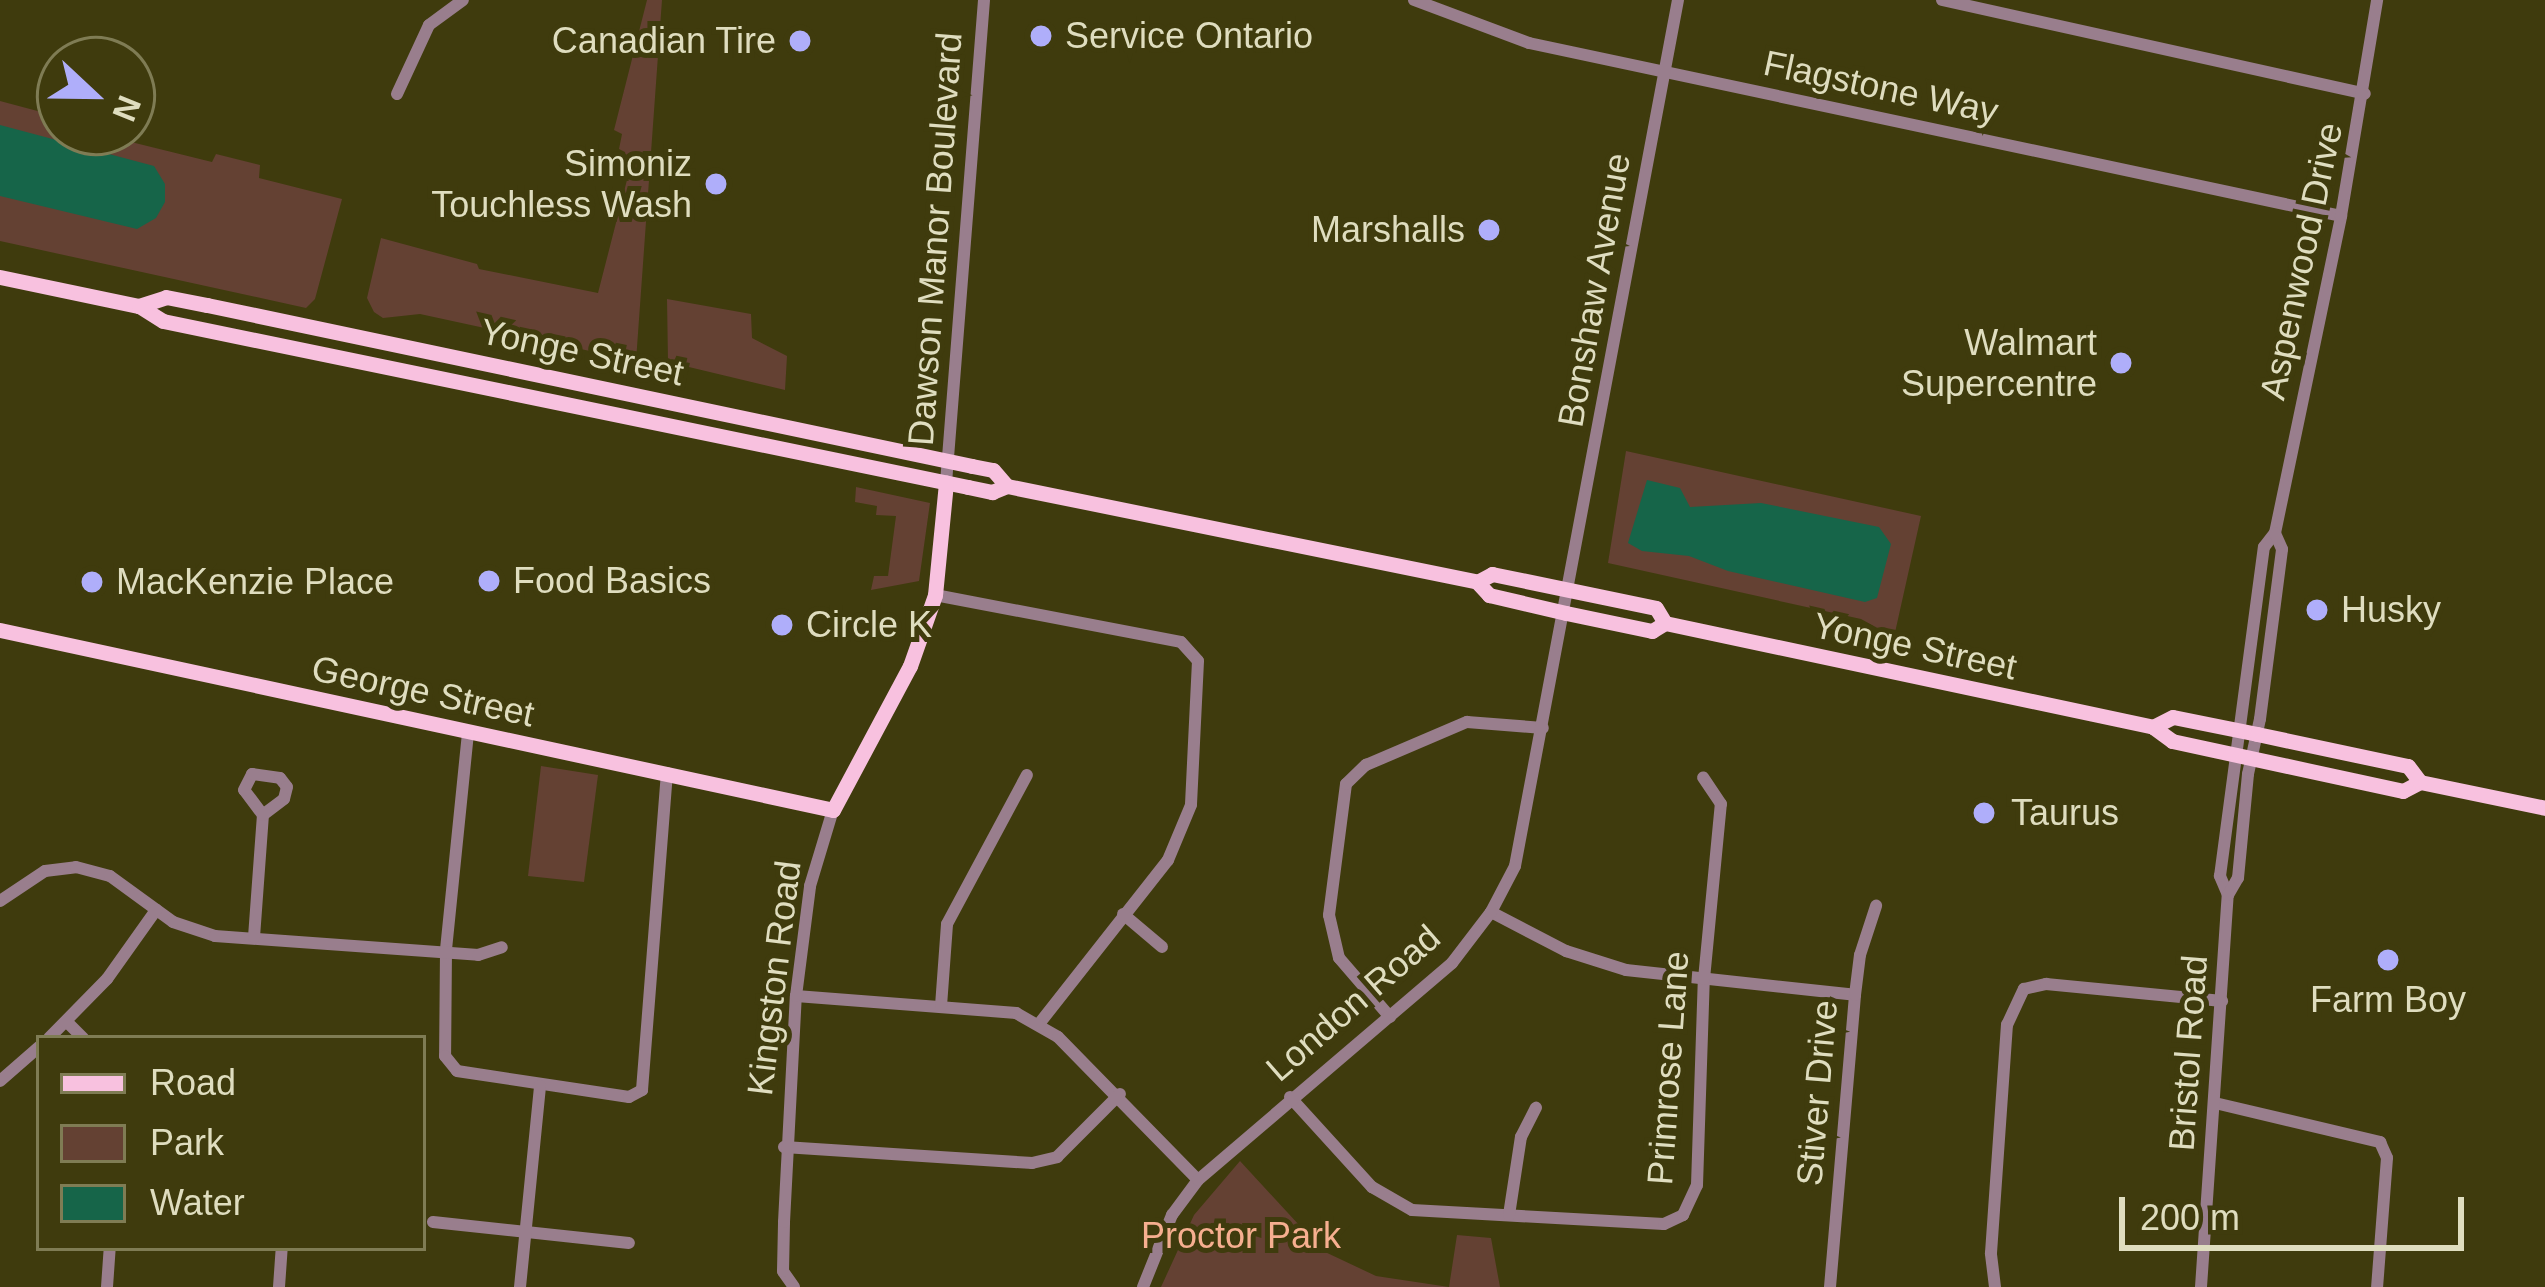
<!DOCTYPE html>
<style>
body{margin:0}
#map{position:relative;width:2545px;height:1287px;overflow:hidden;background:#3f3b0d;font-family:Arial,sans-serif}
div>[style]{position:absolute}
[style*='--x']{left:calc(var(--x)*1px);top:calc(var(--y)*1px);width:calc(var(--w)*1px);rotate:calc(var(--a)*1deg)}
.green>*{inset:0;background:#644133}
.water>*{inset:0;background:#166549}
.minor>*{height:12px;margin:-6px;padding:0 6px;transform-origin:6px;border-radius:6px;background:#997e8d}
.major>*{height:15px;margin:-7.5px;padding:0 7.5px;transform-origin:7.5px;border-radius:7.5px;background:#f8c1df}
.dots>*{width:33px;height:33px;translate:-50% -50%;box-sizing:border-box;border:6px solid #3f3b0d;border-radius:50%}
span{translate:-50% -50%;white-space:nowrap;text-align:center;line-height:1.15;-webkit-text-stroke:10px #3f3b0d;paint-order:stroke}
.poi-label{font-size:36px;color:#dfddbf}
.left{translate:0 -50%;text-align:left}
.right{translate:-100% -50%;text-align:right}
.street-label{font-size:36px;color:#dfddbf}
.park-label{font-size:36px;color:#f6af90}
.legend{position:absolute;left:36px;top:1035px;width:390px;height:216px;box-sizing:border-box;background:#3f3b0d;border:3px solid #7f7c54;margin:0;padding:15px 21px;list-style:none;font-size:36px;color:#dfddbf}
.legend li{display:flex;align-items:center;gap:24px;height:60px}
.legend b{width:60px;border:3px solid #7f7c54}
.north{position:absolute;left:36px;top:36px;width:120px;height:120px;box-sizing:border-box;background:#3f3b0d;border:3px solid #7f7c54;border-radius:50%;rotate:112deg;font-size:33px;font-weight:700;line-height:48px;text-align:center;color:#dfddbf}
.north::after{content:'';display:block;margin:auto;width:42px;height:54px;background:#afaefa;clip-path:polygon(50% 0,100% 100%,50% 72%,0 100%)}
.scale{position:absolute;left:2119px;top:1197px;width:345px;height:54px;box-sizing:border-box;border:6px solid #dfddbf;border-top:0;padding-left:15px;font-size:36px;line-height:42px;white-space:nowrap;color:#dfddbf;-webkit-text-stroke:9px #3f3b0d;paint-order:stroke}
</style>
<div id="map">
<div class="green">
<div style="clip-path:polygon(647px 0,662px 0,636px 361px,420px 314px,383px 318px,374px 312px,367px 298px,381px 238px,477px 264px,479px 269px,598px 293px,628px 176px,625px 152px,619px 149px,622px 134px,614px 130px)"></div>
<div style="clip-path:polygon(0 101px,60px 117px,60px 132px,118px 132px,119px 139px,212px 162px,216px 154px,260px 165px,259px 178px,342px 199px,315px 299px,306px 308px,0 241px)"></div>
<div style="clip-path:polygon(667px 299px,751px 314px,752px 338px,787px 356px,785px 390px,668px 362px)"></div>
<div style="clip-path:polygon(1626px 451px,1921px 516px,1894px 637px,1861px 619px,1608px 563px)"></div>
<div style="clip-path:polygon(856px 487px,930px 503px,919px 581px,871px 590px,874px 576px,888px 576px,896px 516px,876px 515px,877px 506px,855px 502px)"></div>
<div style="clip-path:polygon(541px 766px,598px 775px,584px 882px,528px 876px)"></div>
<div style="clip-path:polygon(1240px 1161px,1323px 1251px,1376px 1276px,1449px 1287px,1457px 1235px,1491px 1238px,1500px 1287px,1161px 1287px,1194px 1215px)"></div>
</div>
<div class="water">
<div style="clip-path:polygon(0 125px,154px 166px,165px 184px,165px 202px,156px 218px,137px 229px,0 196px)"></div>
<div style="clip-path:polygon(1647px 480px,1680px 488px,1690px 507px,1761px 503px,1879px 527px,1891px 544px,1877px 598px,1865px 602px,1728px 571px,1689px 556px,1642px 551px,1628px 543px)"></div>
</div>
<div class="minor">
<div style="--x:1414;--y:0;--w:123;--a:20.5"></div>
<div style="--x:1529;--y:43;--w:830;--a:12.03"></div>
<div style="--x:1942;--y:0;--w:433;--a:12.5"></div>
<div style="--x:397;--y:94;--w:76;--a:-65.1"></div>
<div style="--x:429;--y:25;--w:42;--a:-36.3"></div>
<div style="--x:946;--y:483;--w:484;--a:-85.5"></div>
<div style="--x:935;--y:595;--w:250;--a:10.8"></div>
<div style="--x:1181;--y:642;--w:25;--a:48"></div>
<div style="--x:1198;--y:661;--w:144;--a:92.8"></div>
<div style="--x:1191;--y:805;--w:60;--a:112.7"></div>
<div style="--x:1168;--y:860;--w:209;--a:128.2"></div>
<div style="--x:468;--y:733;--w:218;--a:95.8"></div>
<div style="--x:446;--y:950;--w:106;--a:90.5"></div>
<div style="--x:445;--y:1056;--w:19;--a:51"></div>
<div style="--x:457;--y:1071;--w:174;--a:8.6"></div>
<div style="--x:629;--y:1097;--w:15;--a:-28"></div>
<div style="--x:642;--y:1090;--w:318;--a:-85.5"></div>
<div style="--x:2228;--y:895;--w:21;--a:-113"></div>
<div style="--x:2220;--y:876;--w:332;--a:-82.4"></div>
<div style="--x:2264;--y:547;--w:18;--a:-52"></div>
<div style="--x:2275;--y:533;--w:324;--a:-78.2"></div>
<div style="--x:2341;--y:216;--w:219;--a:-80.5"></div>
<div style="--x:0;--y:901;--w:54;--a:-33.7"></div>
<div style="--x:45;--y:871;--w:31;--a:-7"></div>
<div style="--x:76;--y:867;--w:35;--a:15"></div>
<div style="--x:110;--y:876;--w:78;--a:36.1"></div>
<div style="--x:173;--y:922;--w:44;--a:18.4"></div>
<div style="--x:215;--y:936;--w:264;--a:4.1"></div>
<div style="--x:478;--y:955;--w:25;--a:-18"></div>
<div style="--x:1491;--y:912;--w:85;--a:27.5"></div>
<div style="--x:1566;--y:951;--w:63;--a:17.6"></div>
<div style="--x:1626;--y:970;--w:230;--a:6.2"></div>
<div style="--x:1123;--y:914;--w:51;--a:40.2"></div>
<div style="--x:254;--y:937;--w:122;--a:-85.8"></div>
<div style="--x:263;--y:815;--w:31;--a:-127"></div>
<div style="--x:244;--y:790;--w:18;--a:-63"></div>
<div style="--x:252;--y:774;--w:28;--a:8"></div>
<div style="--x:280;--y:778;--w:11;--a:52"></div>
<div style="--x:287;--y:787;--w:12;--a:104"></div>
<div style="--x:284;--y:799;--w:26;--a:143"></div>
<div style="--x:796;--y:996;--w:221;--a:4.4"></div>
<div style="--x:1016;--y:1013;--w:48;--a:29.7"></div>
<div style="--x:1058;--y:1037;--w:200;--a:45.6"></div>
<div style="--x:941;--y:1006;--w:82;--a:-85.8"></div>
<div style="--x:947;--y:924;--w:169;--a:-61.8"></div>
<div style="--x:1390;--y:1017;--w:78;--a:-130.8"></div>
<div style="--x:1339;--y:958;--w:44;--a:-103.1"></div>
<div style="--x:1329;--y:915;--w:132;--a:-82.6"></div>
<div style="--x:1346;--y:784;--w:28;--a:-44"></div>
<div style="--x:1366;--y:765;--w:110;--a:-23.1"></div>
<div style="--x:1467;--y:722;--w:76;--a:4.5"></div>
<div style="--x:67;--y:1022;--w:23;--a:45"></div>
<div style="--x:49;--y:1038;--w:83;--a:-45.5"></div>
<div style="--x:107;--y:979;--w:85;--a:-54.6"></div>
<div style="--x:0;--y:1081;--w:52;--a:-41.1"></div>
<div style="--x:1290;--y:1097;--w:122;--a:47.7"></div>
<div style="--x:1372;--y:1187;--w:46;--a:29.9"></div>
<div style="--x:1412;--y:1210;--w:252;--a:3.2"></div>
<div style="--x:1664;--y:1224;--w:21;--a:-25"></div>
<div style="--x:1683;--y:1215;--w:33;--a:-65"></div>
<div style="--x:1697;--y:1185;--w:206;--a:-88.1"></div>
<div style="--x:1704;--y:979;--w:176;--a:-84.5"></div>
<div style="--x:1721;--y:804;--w:32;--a:-124"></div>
<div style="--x:2215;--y:1103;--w:170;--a:13.3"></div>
<div style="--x:2380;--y:1142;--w:17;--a:66"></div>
<div style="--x:2387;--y:1158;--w:129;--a:94.4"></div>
<div style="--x:784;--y:1147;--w:249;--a:3.7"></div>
<div style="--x:1032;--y:1163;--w:26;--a:-13"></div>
<div style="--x:1057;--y:1157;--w:89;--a:-45"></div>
<div style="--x:1509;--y:1215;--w:79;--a:-81.3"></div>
<div style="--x:1521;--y:1137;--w:33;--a:-63"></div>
<div style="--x:433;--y:1222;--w:197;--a:6.1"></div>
<div style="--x:107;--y:1287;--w:39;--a:-86"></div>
<div style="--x:279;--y:1287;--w:39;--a:-86"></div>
<div style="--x:520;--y:1287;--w:202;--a:-84.3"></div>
<div style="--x:794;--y:1287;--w:19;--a:-125"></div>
<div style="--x:783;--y:1271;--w:49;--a:-88.8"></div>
<div style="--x:784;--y:1222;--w:226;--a:-87"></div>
<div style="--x:796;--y:996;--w:111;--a:-82.7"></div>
<div style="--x:810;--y:886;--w:79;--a:-73.2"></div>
<div style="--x:1143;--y:1287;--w:78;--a:-68.1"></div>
<div style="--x:1172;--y:1215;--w:44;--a:-53.4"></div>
<div style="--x:1198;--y:1180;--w:334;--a:-40.5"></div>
<div style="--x:1452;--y:963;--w:64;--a:-52.6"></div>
<div style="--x:1491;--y:912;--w:52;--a:-62.4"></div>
<div style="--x:1515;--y:866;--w:881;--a:-79.34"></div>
<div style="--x:1830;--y:1287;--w:293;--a:-85.1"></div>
<div style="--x:1855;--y:995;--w:40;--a:-82.9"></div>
<div style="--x:1860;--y:955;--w:52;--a:-71.9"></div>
<div style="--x:1995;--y:1287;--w:34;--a:-97"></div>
<div style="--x:1991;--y:1253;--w:229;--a:-86"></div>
<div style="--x:2007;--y:1025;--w:40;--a:-65"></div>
<div style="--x:2024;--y:989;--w:23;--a:-13"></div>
<div style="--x:2046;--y:984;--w:177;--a:5.5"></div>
<div style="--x:2201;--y:1287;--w:393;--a:-86.1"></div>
<div style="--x:2228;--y:895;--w:20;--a:-60"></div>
<div style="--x:2238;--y:878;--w:104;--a:-84.5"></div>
<div style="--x:2248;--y:774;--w:56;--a:-77.7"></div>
<div style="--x:2260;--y:719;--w:171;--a:-82.6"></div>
<div style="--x:2282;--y:549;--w:17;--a:-114"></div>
</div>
<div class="major">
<div style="--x:0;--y:277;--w:142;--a:11.8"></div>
<div style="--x:139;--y:306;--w:28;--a:32"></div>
<div style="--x:163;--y:321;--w:822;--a:11.65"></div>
<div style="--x:968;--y:487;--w:25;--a:12"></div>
<div style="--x:992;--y:492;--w:16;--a:-22"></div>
<div style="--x:1007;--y:486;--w:480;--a:11.5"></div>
<div style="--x:1477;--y:582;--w:18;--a:47"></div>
<div style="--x:1489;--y:595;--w:79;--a:13.2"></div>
<div style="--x:1566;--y:613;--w:88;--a:11.8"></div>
<div style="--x:1652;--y:631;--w:15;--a:-32"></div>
<div style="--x:1665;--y:623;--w:499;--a:12"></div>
<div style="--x:2153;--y:727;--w:24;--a:36"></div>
<div style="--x:2172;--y:741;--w:236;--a:12.2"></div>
<div style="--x:2403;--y:791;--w:19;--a:-28"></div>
<div style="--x:2420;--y:782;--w:128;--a:11.7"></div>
<div style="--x:139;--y:306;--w:28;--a:-18"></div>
<div style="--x:166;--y:297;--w:42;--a:11"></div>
<div style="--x:207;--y:305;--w:782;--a:11.88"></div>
<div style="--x:972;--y:466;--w:21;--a:11"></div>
<div style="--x:993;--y:470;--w:21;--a:49"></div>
<div style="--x:1477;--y:582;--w:17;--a:-28"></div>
<div style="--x:1492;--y:574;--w:167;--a:11.7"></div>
<div style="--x:1656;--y:608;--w:17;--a:59"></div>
<div style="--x:0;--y:630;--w:852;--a:12.19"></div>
<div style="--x:833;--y:810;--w:163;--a:-61.9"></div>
<div style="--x:910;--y:666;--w:75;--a:-70.6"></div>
<div style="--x:935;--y:595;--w:113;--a:-84.4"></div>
<div style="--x:2153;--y:727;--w:22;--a:-27"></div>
<div style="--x:2173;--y:717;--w:86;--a:11.4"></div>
<div style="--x:2257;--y:734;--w:154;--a:12"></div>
<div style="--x:2408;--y:766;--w:20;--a:53"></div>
</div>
<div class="dots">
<div style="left:1041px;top:36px;background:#afaefa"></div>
<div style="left:800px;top:41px;background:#afaefa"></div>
<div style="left:716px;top:184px;background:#afaefa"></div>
<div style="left:1489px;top:230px;background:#afaefa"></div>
<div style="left:2121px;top:363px;background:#afaefa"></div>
<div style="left:489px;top:581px;background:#afaefa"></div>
<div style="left:92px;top:582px;background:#afaefa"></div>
<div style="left:2317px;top:610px;background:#afaefa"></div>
<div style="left:782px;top:625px;background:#afaefa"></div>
<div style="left:1984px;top:813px;background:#afaefa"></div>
<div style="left:2388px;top:960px;background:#afaefa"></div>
</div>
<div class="poi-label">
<span class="left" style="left:1065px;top:36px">Service Ontario</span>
<span class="right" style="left:776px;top:41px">Canadian Tire</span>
<span class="right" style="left:692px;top:184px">Simoniz<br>Touchless Wash</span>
<span class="right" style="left:1465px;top:230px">Marshalls</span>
<span class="right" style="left:2097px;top:363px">Walmart<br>Supercentre</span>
<span class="left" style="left:513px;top:581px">Food Basics</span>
<span class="left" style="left:116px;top:582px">MacKenzie Place</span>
<span class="left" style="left:2341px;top:610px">Husky</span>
<span class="left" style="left:806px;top:625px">Circle K</span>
<span class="left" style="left:2011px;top:813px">Taurus</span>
<span style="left:2388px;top:1000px">Farm Boy</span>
</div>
<div class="street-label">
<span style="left:1881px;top:87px;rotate:12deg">Flagstone Way</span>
<span style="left:935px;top:239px;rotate:-86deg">Dawson Manor Boulevard</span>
<span style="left:2301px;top:261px;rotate:-78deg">Aspenwood Drive</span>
<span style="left:1594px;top:290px;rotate:-80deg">Bonshaw Avenue</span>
<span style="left:582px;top:352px;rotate:12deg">Yonge Street</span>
<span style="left:1915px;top:646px;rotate:12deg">Yonge Street</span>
<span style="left:423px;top:691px;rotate:12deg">George Street</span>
<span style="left:774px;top:978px;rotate:-83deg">Kingston Road</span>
<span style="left:1353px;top:1003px;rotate:-41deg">London Road</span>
<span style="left:2188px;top:1053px;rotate:-86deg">Bristol Road</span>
<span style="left:1668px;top:1068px;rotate:-86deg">Primrose Lane</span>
<span style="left:1817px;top:1093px;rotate:-85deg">Stiver Drive</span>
</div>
<div class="park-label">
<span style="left:1241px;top:1236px">Proctor Park</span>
</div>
<ul class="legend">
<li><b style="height:15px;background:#f8c1df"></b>Road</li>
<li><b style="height:33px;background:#644133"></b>Park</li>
<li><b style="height:33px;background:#166549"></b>Water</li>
</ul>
<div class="north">N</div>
<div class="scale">200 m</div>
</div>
